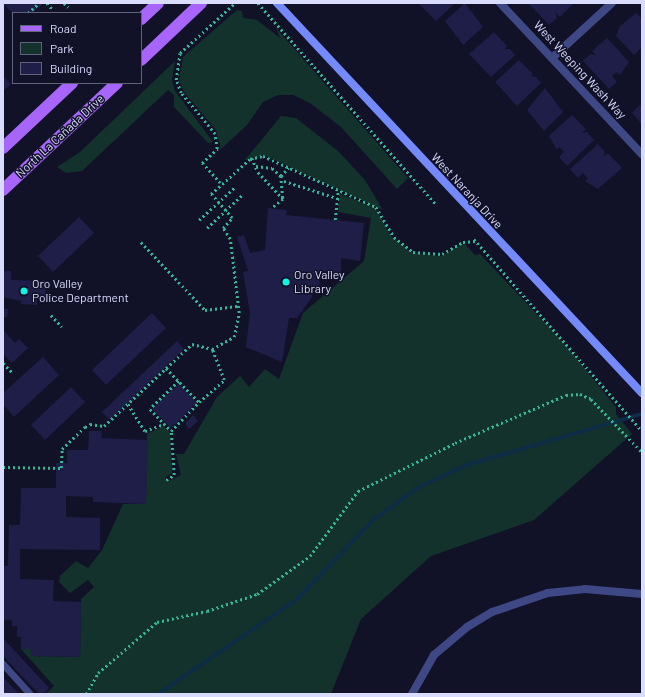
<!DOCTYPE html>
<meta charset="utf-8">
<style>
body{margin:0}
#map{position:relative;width:645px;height:697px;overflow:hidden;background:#111128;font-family:Barlow,sans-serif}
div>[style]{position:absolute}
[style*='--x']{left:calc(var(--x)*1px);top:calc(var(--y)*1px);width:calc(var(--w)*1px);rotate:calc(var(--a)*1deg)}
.green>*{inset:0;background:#14322c}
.stream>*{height:4px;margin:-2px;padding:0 2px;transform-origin:2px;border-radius:2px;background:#0d2c46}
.building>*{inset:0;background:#1f1e48}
.path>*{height:2.5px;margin-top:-1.25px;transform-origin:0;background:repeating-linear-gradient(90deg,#35b697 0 2px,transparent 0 5px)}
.lane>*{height:7px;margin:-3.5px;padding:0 3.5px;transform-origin:3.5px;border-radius:3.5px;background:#3e4885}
.street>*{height:8px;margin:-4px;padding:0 4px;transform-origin:4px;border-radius:4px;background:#3e4885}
.secondary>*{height:8px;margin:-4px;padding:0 4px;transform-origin:4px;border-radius:4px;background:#7489fa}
.primary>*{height:12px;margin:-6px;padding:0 6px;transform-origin:6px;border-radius:6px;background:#a765f9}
.dots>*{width:11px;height:11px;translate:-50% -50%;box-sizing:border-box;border:2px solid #111128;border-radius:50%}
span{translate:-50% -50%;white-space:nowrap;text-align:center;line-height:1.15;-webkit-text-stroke:3px #111128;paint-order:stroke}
.street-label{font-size:12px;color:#dadcfe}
.poi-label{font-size:12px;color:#dadcfe}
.left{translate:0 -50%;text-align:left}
.frame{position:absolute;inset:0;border:4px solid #dadcfe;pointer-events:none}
.legend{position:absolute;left:12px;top:12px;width:130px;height:72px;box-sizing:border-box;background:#111128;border:1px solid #61627e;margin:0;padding:5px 7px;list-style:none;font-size:12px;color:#dadcfe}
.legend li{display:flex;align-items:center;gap:8px;height:20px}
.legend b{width:20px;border:1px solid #61627e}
</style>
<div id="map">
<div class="green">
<div style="clip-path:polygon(237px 10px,242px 11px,243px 18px,257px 20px,280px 38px,276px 28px,408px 178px,397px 189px,341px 127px,310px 103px,293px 95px,278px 95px,263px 102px,247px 125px,221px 149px,216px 130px,184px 92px,179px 80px,183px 57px)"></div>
<div style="clip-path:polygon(175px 61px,172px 80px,175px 91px,213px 142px,208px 143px,174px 107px,174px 95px,168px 90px,82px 171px,66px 173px,57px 167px,80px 152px)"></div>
<div style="clip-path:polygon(281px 116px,296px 118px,338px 151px,365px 180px,383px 210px,264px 155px,245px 160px)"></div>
<div style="clip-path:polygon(340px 194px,376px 208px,391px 236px,412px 253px,441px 256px,464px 243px,475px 255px,480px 254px,565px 344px,616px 407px,616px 414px,632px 434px,534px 520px,431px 556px,361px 619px,331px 694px,46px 694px,54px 686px,21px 649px,31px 649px,31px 656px,80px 657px,81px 599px,94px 587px,88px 580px,70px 593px,59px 582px,60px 576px,76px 561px,88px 568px,102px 550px,123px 504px,146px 504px,147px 434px,164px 426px,170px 432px,172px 473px,165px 478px,167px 482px,181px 475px,176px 454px,184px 454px,217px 397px,240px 376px,249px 387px,265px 369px,279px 379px,303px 313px,364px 261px,371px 218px,338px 212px)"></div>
</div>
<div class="stream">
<div style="--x:158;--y:694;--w:167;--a:-34.3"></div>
<div style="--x:296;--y:600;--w:111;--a:-46.1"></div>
<div style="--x:373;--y:520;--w:57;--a:-35.7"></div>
<div style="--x:419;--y:487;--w:53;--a:-24.6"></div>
<div style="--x:467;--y:465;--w:181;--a:-16.3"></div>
</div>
<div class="building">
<div style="clip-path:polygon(3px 3px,43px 3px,33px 13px,13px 14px)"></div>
<div style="clip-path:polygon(418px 3px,455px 3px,436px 21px)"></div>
<div style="clip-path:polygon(465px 3px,483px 27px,463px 45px,445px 21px)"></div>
<div style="clip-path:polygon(528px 3px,574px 3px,560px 17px,555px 12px,557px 18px,549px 25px)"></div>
<div style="clip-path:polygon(636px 13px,642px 19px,642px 47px,634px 55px,616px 36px,620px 26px)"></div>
<div style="clip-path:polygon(494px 32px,507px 46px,505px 49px,510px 49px,515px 55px,491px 77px,469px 54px)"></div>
<div style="clip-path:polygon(607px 38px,629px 62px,620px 75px,617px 72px,612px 76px,617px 82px,609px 89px,583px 61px,590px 54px,596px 55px,592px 51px)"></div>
<div style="clip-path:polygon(519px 60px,533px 74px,531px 76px,536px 77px,541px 83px,517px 106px,495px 82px)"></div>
<div style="clip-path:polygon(3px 76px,11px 84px,3px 91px)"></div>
<div style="clip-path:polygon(545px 88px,563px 112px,544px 131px,527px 110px)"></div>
<div style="clip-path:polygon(640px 105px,642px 107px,642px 124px,632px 113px)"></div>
<div style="clip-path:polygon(572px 115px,586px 129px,582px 133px,587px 132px,594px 140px,567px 166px,559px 157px,564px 152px,559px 147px,557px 150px,549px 136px)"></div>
<div style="clip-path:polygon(598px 144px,605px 152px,603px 157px,608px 153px,622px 168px,598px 189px,585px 181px,588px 178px,583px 173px,578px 178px,570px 169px)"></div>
<div style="clip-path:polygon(268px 208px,287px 210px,286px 215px,364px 223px,360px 261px,341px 258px,341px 275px,320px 274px,319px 291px,313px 291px,312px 297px,297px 318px,289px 318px,282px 362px,246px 347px,250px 313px,243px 272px,248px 271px,237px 237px,244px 235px,250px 253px,265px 250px)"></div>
<div style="clip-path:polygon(79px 217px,94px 233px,53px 272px,38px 256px)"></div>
<div style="clip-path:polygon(3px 271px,11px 271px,11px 280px,46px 281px,45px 300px,37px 299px,37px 305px,21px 304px,21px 301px,3px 297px)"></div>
<div style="clip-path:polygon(3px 309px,8px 309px,7px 317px,3px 317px)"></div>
<div style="clip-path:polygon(152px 313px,166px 328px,106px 385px,92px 370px)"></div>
<div style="clip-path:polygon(3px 330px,15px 343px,19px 339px,28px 348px,12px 363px,3px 354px)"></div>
<div style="clip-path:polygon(177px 341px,184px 349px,110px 420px,102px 412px)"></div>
<div style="clip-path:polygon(43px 357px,59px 375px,14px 417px,3px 404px,3px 393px)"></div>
<div style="clip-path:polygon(179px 384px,197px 403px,171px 428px,152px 409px)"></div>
<div style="clip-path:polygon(71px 387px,85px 402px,45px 440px,31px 425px)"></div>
<div style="clip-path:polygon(193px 415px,198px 421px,189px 429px,185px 424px)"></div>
<div style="clip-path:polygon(89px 431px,102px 431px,101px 438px,148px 440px,146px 504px,93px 502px,93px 497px,66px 496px,66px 517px,100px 518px,100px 550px,20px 549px,20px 579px,54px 580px,53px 601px,81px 602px,80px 657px,31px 656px,31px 649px,21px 649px,21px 637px,17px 637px,17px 626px,12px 626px,12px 620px,3px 620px,3px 566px,8px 566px,9px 525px,20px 525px,21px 488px,56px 488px,56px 463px,67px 463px,67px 450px,88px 450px)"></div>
<div style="clip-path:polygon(3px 638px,49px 688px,43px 694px,39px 694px,3px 656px)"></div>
<div style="clip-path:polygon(3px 677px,19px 694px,3px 694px)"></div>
</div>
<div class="path">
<div style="--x:47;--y:3;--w:9;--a:49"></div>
<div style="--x:64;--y:3;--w:6;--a:45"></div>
<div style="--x:258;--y:3;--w:268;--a:48.5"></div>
<div style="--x:28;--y:13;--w:15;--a:-42"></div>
<div style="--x:252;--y:158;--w:15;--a:67"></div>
<div style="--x:258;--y:172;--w:37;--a:47"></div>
<div style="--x:283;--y:199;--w:14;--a:141"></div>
<div style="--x:256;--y:166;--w:16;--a:7"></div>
<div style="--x:272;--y:168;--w:12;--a:42"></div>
<div style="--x:281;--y:176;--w:23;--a:85"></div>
<div style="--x:281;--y:176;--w:11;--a:-49"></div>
<div style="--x:284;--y:181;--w:56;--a:17.8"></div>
<div style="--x:220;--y:183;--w:27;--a:-132"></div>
<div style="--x:202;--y:163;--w:21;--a:-43"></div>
<div style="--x:217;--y:149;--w:15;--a:-98"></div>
<div style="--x:215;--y:134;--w:53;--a:-129.7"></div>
<div style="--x:181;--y:93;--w:14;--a:-111"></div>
<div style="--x:176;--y:80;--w:27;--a:-82"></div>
<div style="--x:180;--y:53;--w:74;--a:-42.3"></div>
<div style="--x:199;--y:220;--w:49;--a:-42.5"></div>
<div style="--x:335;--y:220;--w:29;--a:-84"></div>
<div style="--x:207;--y:228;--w:48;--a:-43.3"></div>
<div style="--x:474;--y:239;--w:255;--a:48.8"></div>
<div style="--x:141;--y:242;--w:93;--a:46.7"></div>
<div style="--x:205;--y:310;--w:34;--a:-7"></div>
<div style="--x:51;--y:315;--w:16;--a:47"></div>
<div style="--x:3;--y:363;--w:14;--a:45"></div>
<div style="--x:166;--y:368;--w:47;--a:45.9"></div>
<div style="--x:199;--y:402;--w:33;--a:-41"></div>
<div style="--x:224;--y:380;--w:33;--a:-111"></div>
<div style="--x:179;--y:381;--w:40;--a:136"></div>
<div style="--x:150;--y:409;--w:30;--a:46"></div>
<div style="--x:171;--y:431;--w:40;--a:-46"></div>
<div style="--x:128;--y:404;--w:32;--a:58"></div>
<div style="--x:145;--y:431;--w:20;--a:-20"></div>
<div style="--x:3;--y:467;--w:58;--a:1"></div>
<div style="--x:61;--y:468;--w:19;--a:-87"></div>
<div style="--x:62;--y:449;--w:32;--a:-44"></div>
<div style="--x:85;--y:427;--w:6;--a:-31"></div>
<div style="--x:90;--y:424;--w:14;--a:8"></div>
<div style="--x:104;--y:426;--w:120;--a:-43"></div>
<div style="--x:192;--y:344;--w:21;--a:14"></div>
<div style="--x:212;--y:349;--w:25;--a:-29"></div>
<div style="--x:234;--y:337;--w:25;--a:-78"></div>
<div style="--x:239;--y:313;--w:75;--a:-96.9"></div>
<div style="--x:230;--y:239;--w:13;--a:-122"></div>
<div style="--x:223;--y:228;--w:13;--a:-48"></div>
<div style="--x:232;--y:218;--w:32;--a:-131"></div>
<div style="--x:211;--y:194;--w:52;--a:-41.9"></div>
<div style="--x:250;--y:159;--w:13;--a:-13"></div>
<div style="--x:263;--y:156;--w:124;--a:24.3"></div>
<div style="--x:376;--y:207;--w:35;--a:59"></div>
<div style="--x:394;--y:237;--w:24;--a:38"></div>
<div style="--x:413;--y:252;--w:29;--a:4"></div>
<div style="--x:442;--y:254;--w:24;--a:-30"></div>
<div style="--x:463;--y:242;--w:13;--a:-4"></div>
<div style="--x:166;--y:480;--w:9;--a:-32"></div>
<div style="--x:174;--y:475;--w:44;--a:-93.9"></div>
<div style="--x:86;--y:694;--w:24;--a:-60"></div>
<div style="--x:98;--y:673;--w:78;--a:-40.8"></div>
<div style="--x:157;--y:622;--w:51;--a:-12.4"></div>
<div style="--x:207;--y:611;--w:53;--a:-18.8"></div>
<div style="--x:257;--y:594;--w:65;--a:-35.6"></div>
<div style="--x:310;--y:556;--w:81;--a:-53.6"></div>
<div style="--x:358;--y:491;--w:108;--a:-26.3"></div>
<div style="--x:455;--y:443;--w:121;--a:-23.4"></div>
<div style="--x:566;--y:395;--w:14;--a:-4"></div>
<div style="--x:580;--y:394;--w:12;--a:24"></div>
<div style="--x:591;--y:399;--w:74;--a:46.1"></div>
</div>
<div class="lane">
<div style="--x:3;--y:664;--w:40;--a:48"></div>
</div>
<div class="street">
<div style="--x:500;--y:3;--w:207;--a:46.8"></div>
<div style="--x:552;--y:58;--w:81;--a:-42.5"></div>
<div style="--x:412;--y:694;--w:45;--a:-60.6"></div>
<div style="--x:434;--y:655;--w:43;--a:-40.3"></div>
<div style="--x:467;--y:627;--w:29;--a:-31"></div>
<div style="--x:492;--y:612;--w:59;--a:-18.7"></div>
<div style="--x:548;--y:593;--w:37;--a:-6"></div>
<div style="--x:585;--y:589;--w:57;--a:5"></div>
</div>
<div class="secondary">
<div style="--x:277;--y:3;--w:534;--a:46.9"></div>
</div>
<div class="primary">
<div style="--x:141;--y:19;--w:23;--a:-43"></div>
<div style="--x:141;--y:60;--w:83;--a:-43.5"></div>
<div style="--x:3;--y:148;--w:95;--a:-43.3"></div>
<div style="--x:3;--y:190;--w:156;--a:-43.2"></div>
</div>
<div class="dots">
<div style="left:286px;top:282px;background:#0df6e3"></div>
<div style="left:24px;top:291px;background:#0df6e3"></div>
</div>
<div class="street-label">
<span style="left:580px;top:70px;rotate:47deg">West Weeping Wash Way</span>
<span style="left:60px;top:136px;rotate:-43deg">North La Cañada Drive</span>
<span style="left:467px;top:191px;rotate:47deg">West Naranja Drive</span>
</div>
<div class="poi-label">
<span class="left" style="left:294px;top:282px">Oro Valley<br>Library</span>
<span class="left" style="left:32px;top:291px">Oro Valley<br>Police Department</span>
</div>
<div class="frame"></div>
<ul class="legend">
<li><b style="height:5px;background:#a765f9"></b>Road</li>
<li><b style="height:11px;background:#14322c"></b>Park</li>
<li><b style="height:11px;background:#1f1e48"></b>Building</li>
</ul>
</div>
